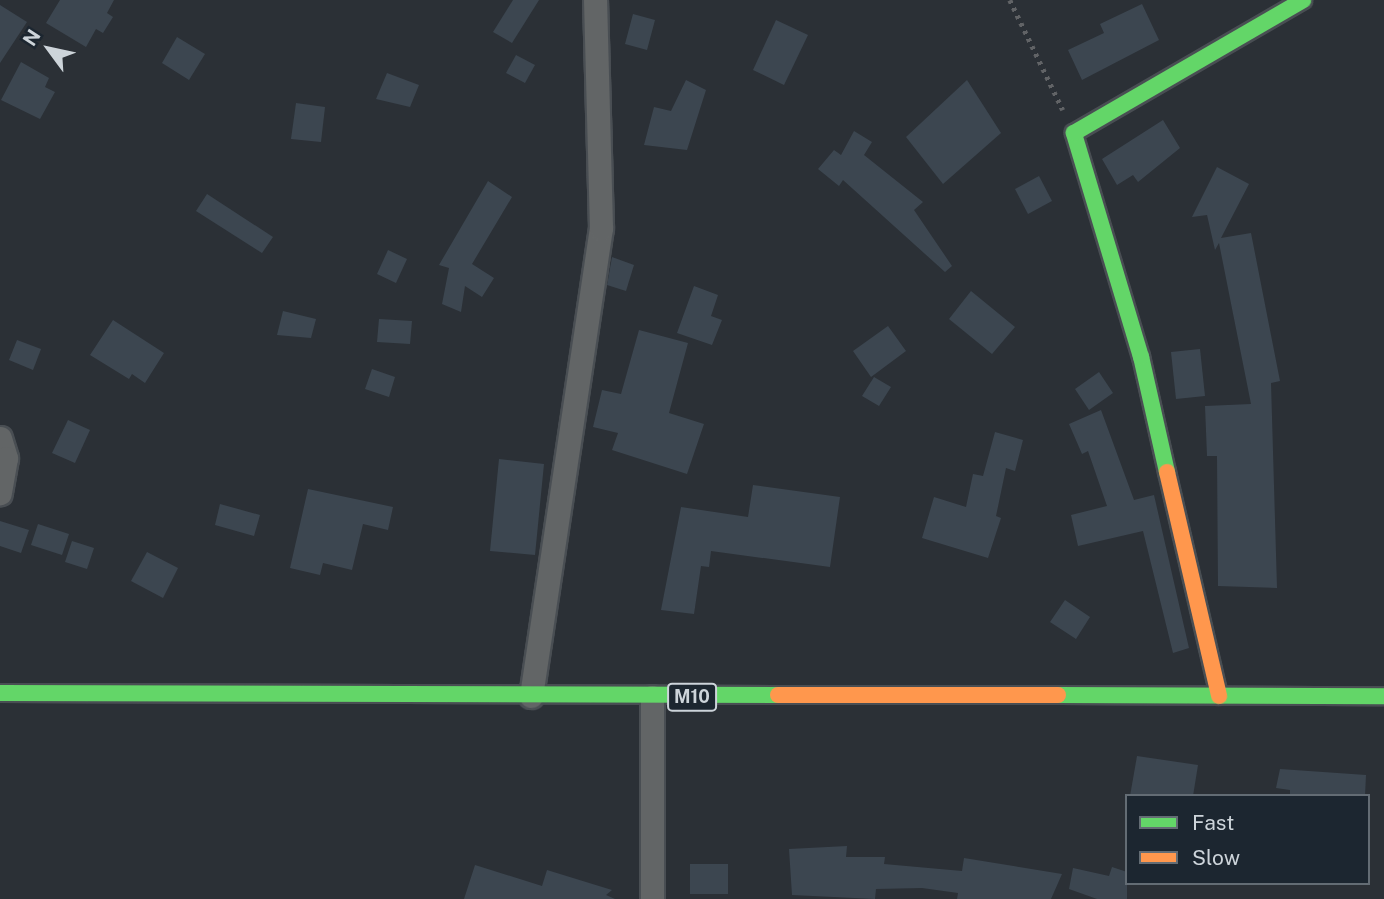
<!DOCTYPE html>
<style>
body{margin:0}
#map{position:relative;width:1384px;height:899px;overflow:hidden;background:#2b3036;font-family:"Public Sans",sans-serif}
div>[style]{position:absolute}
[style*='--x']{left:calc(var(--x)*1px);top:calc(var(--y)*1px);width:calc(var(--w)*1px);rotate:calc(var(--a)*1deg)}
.building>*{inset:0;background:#3c4650}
.path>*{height:4.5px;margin-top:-2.25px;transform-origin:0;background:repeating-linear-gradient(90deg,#616366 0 3.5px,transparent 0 8.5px)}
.roads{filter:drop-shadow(2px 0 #494e53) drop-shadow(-2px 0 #494e53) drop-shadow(0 2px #494e53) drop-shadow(0 -2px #494e53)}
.street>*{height:23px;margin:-11.5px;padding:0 11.5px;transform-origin:11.5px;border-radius:11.5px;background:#626566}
.fast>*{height:16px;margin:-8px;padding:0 8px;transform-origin:8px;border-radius:8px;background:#63d668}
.slow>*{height:16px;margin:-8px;padding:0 8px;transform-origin:8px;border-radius:8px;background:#ff974d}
span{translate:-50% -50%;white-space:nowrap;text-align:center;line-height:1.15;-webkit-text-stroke:7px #1c2630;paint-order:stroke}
.shield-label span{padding:2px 5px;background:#1c2630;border:2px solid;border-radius:5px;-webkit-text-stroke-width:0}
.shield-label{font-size:18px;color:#cdd4da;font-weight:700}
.legend{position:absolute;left:1125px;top:794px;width:245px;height:91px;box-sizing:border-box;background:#1c2630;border:2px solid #636c74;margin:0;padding:9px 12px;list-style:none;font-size:21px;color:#cdd4da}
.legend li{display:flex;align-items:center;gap:14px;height:35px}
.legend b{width:35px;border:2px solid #636c74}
.north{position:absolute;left:14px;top:14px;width:70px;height:70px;-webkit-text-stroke:5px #1c2630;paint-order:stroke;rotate:303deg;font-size:19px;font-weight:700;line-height:28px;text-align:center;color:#cdd4da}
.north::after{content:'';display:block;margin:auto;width:24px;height:32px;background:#cdd4da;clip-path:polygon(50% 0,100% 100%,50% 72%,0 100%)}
</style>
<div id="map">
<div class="building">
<div style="clip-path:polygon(60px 0,114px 0,107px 13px,113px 17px,103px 33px,96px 29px,86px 47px,46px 23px)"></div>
<div style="clip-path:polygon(513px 0,539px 0,512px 43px,493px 32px)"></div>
<div style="clip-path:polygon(1142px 4px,1159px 40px,1082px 80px,1068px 50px,1104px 33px,1100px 24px)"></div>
<div style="clip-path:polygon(0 5px,27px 22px,0 63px)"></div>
<div style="clip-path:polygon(633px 14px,655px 20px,647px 50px,625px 44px)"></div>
<div style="clip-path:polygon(776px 20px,808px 35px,784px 85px,753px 70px)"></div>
<div style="clip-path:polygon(177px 37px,205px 54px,189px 80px,162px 63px)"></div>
<div style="clip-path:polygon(516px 55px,535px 65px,525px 83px,506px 73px)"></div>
<div style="clip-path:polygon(21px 62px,49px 78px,45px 87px,55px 92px,40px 119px,1px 100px)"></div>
<div style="clip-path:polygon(387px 73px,419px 85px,410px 107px,376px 99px)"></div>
<div style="clip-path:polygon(686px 80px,706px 90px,687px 150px,644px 145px,654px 107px,671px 111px)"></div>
<div style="clip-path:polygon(967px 80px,1001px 133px,943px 184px,906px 137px)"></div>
<div style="clip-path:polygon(296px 103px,325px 107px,321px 142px,291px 139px)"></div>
<div style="clip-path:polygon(1163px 120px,1180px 148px,1138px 182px,1133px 175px,1117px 185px,1102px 159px)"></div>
<div style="clip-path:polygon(854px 131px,872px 142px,864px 155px,923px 202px,914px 210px,952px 266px,945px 272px,843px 180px,839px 186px,818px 169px,834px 150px,841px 155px)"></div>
<div style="clip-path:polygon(1217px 167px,1249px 184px,1221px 238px,1251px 233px,1280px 381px,1271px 383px,1277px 588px,1218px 586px,1217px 456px,1207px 456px,1205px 406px,1251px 404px,1219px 243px,1215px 250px,1207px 215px,1192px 217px)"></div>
<div style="clip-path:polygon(1039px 176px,1052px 201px,1028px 214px,1015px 189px)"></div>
<div style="clip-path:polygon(488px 181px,512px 197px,472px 264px,494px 278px,482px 297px,465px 286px,461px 312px,442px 304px,449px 268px,439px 265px)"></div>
<div style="clip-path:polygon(207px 194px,273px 237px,262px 253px,196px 211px)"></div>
<div style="clip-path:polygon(388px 250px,407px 259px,396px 283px,377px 274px)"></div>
<div style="clip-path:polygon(612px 257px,634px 265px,626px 291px,607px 285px)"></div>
<div style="clip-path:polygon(694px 286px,718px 295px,711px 316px,722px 320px,712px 345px,677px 333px)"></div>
<div style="clip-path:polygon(971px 291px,1015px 327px,992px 354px,949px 319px)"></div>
<div style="clip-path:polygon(283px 311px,316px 319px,311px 338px,277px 335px)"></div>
<div style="clip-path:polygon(379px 319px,412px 321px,410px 344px,377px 342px)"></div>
<div style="clip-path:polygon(113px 320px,164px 353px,145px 383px,132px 374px,129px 379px,90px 355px)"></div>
<div style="clip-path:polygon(888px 326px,906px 351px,871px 377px,853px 351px)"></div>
<div style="clip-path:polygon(639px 330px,688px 343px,669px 413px,704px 424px,687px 474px,612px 450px,618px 433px,593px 427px,602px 390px,621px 394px)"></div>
<div style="clip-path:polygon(17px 340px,41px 349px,33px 370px,9px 360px)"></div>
<div style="clip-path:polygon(1200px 349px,1205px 396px,1176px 399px,1171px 352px)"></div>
<div style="clip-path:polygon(372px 369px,395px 377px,389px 397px,365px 389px)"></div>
<div style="clip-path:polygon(1099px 372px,1113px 393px,1089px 410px,1075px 389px)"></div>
<div style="clip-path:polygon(874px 377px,891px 387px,879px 406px,862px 396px)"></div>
<div style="clip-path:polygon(1101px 410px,1134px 500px,1154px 495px,1189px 648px,1173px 653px,1143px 531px,1078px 546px,1071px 515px,1107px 506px,1088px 451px,1082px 454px,1069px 424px)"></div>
<div style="clip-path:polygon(68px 420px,90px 430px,75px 463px,52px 453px)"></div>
<div style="clip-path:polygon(995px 432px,1023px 440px,1015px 471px,1006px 468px,996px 516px,1001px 518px,988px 558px,922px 538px,934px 497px,966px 507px,973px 474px,983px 476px)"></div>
<div style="clip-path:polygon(499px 459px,544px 464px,535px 555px,490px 551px)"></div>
<div style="clip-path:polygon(753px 485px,840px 497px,830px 567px,711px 551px,709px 567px,701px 566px,694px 614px,661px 610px,681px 507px,748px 517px)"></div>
<div style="clip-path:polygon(308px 489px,393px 507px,388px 530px,363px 524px,352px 570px,323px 563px,320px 575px,290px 568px)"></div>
<div style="clip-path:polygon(220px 504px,260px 515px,254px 536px,215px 525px)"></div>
<div style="clip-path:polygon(0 521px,29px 530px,21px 553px,0 546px)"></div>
<div style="clip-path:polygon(38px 524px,69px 534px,62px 555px,31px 545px)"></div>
<div style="clip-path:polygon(72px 541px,94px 548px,87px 569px,65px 562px)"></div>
<div style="clip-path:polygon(147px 552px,178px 568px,163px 598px,131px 581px)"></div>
<div style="clip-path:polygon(1065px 600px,1090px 617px,1076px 639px,1050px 622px)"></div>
<div style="clip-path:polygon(1137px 756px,1198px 765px,1193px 796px,1130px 796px)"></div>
<div style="clip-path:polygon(1280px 769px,1366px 775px,1365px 796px,1290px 796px,1290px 790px,1276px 788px)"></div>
<div style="clip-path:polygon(847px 846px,846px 857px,885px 857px,884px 864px,962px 871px,964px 858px,1062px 874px,1051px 899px,957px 899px,958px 893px,922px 888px,876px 889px,875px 899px,792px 895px,789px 849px)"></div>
<div style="clip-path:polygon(690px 864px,728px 864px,728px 894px,690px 894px)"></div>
<div style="clip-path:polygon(475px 865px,542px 886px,547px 870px,612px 890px,606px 895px,615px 899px,464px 899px)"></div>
<div style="clip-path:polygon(1112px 867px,1127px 872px,1127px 899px,1097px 899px,1069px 889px,1073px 868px,1109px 876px)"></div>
</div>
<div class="path">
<div style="--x:1010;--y:0;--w:122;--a:64.3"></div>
</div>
<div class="roads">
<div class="street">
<div style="--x:0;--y:438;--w:21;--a:73"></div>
<div style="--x:6;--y:458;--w:36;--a:100"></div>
<div style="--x:531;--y:696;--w:473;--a:-81.5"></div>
<div style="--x:601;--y:228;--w:228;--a:-91.5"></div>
<div style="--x:652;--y:697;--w:202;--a:90"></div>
</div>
<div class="fast">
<div style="--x:1167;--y:472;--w:118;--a:-102.7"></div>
<div style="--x:1141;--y:357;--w:234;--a:-106.7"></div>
<div style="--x:1074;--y:133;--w:265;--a:-30.1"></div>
<div style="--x:0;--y:693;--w:778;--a:0.15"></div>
<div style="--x:1058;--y:695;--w:326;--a:0.2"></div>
</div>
<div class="slow">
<div style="--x:1167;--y:472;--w:230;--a:76.9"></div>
<div style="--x:778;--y:695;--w:280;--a:0"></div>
</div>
</div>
<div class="shield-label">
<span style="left:692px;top:697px">M10</span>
</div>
<ul class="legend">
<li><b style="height:9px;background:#63d668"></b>Fast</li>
<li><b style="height:9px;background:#ff974d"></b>Slow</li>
</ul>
<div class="north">N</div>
</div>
